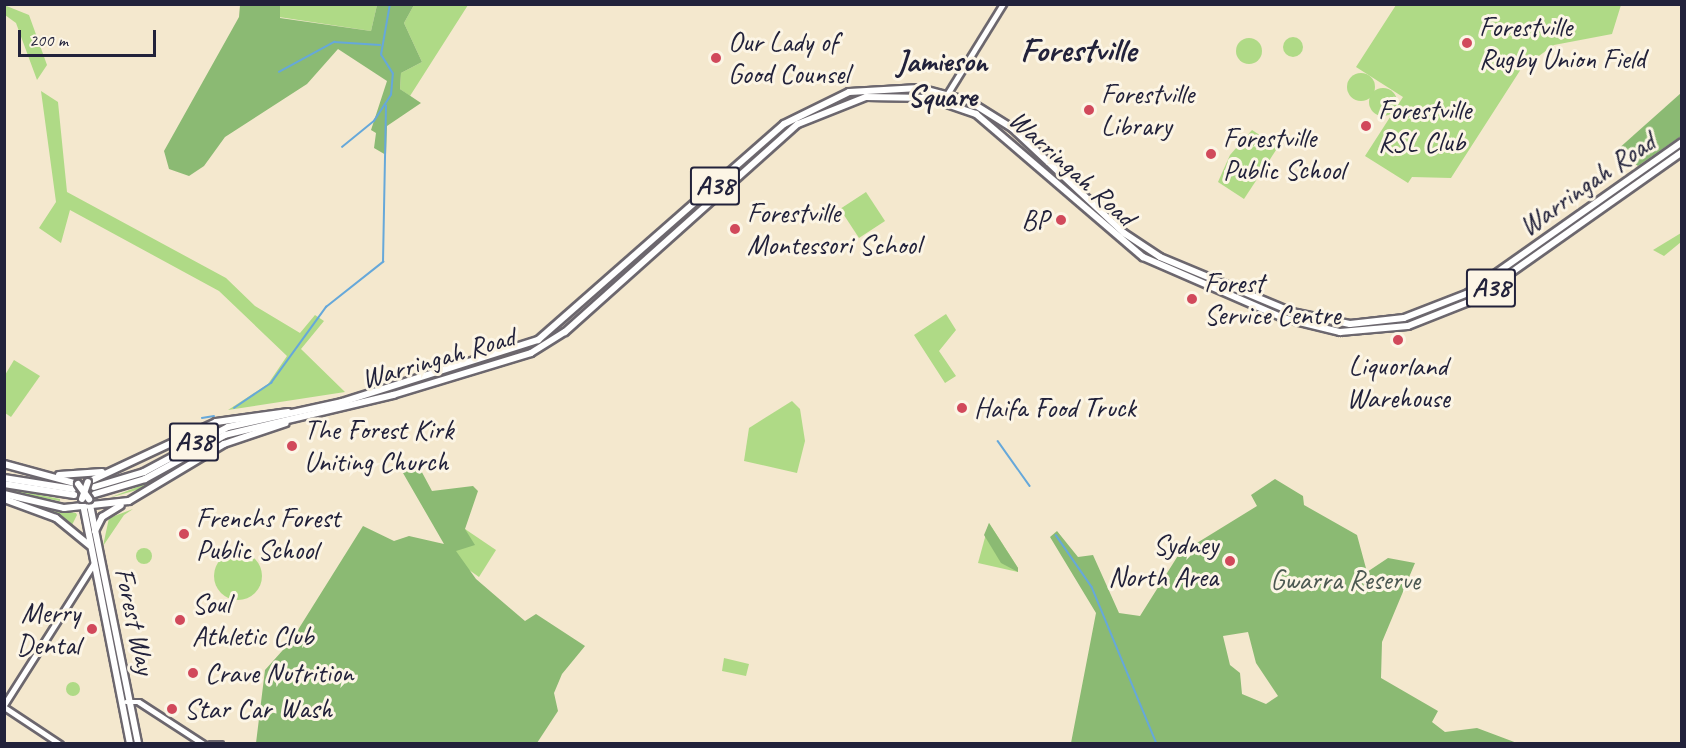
<!DOCTYPE html>
<style>
body{margin:0}
#map{position:relative;width:1686px;height:748px;overflow:hidden;background:#f4e8ce;font-family:Caveat,sans-serif}
div>[style]{position:absolute}
[style*='--x']{left:calc(var(--x)*1px);top:calc(var(--y)*1px);width:calc(var(--w)*1px);rotate:calc(var(--a)*1deg)}
.green>*{inset:0;background:#afda86}
.round{border-radius:50%}
.forest>*{inset:0;background:#8bba73}
.stream>*{height:1.5px;margin:-0.75px;padding:0 0.75px;transform-origin:0.75px;border-radius:0.75px;background:#66a8da}
.roads{filter:drop-shadow(2px 0 #6c676e) drop-shadow(-2px 0 #6c676e) drop-shadow(0 2px #6c676e) drop-shadow(0 -2px #6c676e)}
.tertiary>*{height:4.5px;margin:-2.25px;padding:0 2.25px;transform-origin:2.25px;border-radius:2.25px;background:#fff}
.secondary>*{height:5px;margin:-2.5px;padding:0 2.5px;transform-origin:2.5px;border-radius:2.5px;background:#fff}
.primary>*{height:6px;margin:-3px;padding:0 3px;transform-origin:3px;border-radius:3px;background:#fff}
.trunk>*{height:6px;margin:-3px;padding:0 3px;transform-origin:3px;border-radius:3px;background:#fff}
.bridges{filter:drop-shadow(2px 0 #6c676e) drop-shadow(-2px 0 #6c676e) drop-shadow(0 2px #6c676e) drop-shadow(0 -2px #6c676e)}
.primary-bridge>*{height:6px;margin:-3px;padding:0 3px;transform-origin:3px;border-radius:3px;background:#fff}
.dots>*{width:16px;height:16px;translate:-50% -50%;box-sizing:border-box;border:3px solid #fcf5e5;border-radius:50%}
span{translate:-50% -50%;white-space:nowrap;text-align:center;line-height:1.15;-webkit-text-stroke:6px #fcf5e5;paint-order:stroke}
.shield-label span{padding:2px 4px;background:#fcf5e5;border:2px solid;border-radius:4px;-webkit-text-stroke-width:0}
.shield-label{font-size:27px;color:#22223b;font-weight:700}
.poi-label{font-size:28px;color:#22223b}
.left{translate:0 -50%;text-align:left}
.right{translate:-100% -50%;text-align:right}
.street-label{font-size:28px;color:#22223b}
.park-label{font-size:28px;color:#4c5952}
.neighbourhood-label{font-size:30px;color:#22223b;font-weight:700}
.district-label{font-size:34px;color:#22223b;font-weight:700}
.frame{position:absolute;inset:0;border:6px solid #22223b;pointer-events:none}
.scale{position:absolute;left:18px;top:30px;width:138px;height:27px;box-sizing:border-box;border:3px solid #22223b;border-top:0;padding-left:8px;font-size:18px;line-height:21px;white-space:nowrap;color:#22223b;-webkit-text-stroke:4px #fcf5e5;paint-order:stroke}
</style>
<div id="map">
<div class="green">
<div style="clip-path:polygon(4px 5px,29px 15px,47px 65px,37px 80px,16px 23px,5px 15px)"></div>
<div style="clip-path:polygon(280px 5px,377px 5px,371px 31px,279px 17px)"></div>
<div style="clip-path:polygon(414px 5px,468px 5px,410px 96px,400px 89px,401px 73px,422px 62px,404px 23px)"></div>
<div style="clip-path:polygon(1396px 5px,1396px 4px,1621px 5px,1612px 34px,1554px 45px,1521px 69px,1451px 178px,1412px 177px,1408px 183px,1365px 156px,1403px 97px,1356px 67px)"></div>
<div class="round" style="left:1283px;top:37px;width:20px;height:20px"></div>
<div class="round" style="left:1236px;top:38px;width:26px;height:26px"></div>
<div class="round" style="left:1347px;top:73px;width:28px;height:28px"></div>
<div class="round" style="left:1369px;top:88px;width:28px;height:28px"></div>
<div style="clip-path:polygon(41px 91px,58px 102px,67px 192px,226px 278px,255px 306px,300px 333px,315px 315px,324px 321px,301px 349px,345px 392px,228px 410px,268px 384px,287px 356px,219px 291px,70px 210px,61px 243px,39px 228px,56px 202px)"></div>
<div style="clip-path:polygon(1252px 130px,1278px 147px,1244px 199px,1218px 182px,1230px 155px)"></div>
<div style="clip-path:polygon(866px 192px,885px 221px,859px 238px,840px 209px)"></div>
<div style="clip-path:polygon(1681px 233px,1681px 242px,1664px 256px,1653px 250px)"></div>
<div style="clip-path:polygon(946px 314px,956px 330px,939px 351px,956px 376px,945px 383px,914px 335px)"></div>
<div style="clip-path:polygon(14px 360px,40px 376px,11px 417px,5px 413px,5px 375px)"></div>
<div style="clip-path:polygon(792px 401px,800px 409px,805px 441px,797px 473px,744px 461px,749px 428px)"></div>
<div style="clip-path:polygon(196px 455px,147px 487px,109px 498px,145px 484px)"></div>
<div style="clip-path:polygon(4px 488px,60px 499px,60px 501px,12px 493px)"></div>
<div style="clip-path:polygon(34px 507px,76px 513px,77px 515px,72px 525px)"></div>
<div style="clip-path:polygon(133px 509px,124px 515px,103px 546px,109px 518px)"></div>
<div style="clip-path:polygon(989px 523px,1018px 568px,1018px 572px,978px 563px)"></div>
<div style="clip-path:polygon(465px 529px,496px 550px,479px 577px,448px 555px)"></div>
<div class="round" style="left:136px;top:548px;width:16px;height:16px"></div>
<div class="round" style="left:214px;top:552px;width:48px;height:48px"></div>
<div style="clip-path:polygon(724px 658px,749px 664px,746px 676px,722px 671px)"></div>
<div class="round" style="left:66px;top:682px;width:14px;height:14px"></div>
</div>
<div class="forest">
<div style="clip-path:polygon(240px 5px,280px 5px,280px 18px,371px 31px,377px 5px,414px 5px,404px 23px,422px 62px,401px 73px,400px 89px,421px 103px,387px 126px,386px 155px,374px 148px,376px 133px,371px 130px,387px 81px,338px 49px,307px 84px,225px 137px,204px 166px,189px 176px,169px 169px,164px 151px,239px 17px)"></div>
<div style="clip-path:polygon(1681px 93px,1681px 136px,1638px 166px,1617px 150px)"></div>
<div style="clip-path:polygon(417px 463px,432px 491px,473px 486px,478px 491px,465px 529px,475px 545px,456px 551px,476px 579px,525px 621px,536px 614px,585px 646px,562px 674px,554px 693px,558px 711px,537px 743px,256px 743px,265px 670px,291px 641px,363px 526px,394px 541px,409px 536px,444px 544px,403px 473px)"></div>
<div style="clip-path:polygon(evenodd,1275px 479px,1303px 496px,1304px 505px,1357px 535px,1367px 572px,1388px 558px,1415px 563px,1382px 642px,1381px 678px,1438px 711px,1432px 722px,1445px 732px,1477px 728px,1517px 743px,1071px 743px,1096px 613px,1050px 537px,1057px 531px,1078px 557px,1093px 555px,1119px 613px,1140px 616px,1179px 554px,1257px 506px,1251px 495px,1275px 479px,1248px 632px,1256px 663px,1278px 696px,1266px 704px,1242px 694px,1240px 673px,1230px 665px,1223px 636px,1248px 632px)"></div>
<div style="clip-path:polygon(989px 523px,1018px 568px,1018px 572px,1001px 563px,984px 535px)"></div>
</div>
<div class="stream">
<div style="--x:279;--y:72;--w:63;--a:-28.6"></div>
<div style="--x:334;--y:42;--w:46;--a:3.7"></div>
<div style="--x:342;--y:147;--w:41;--a:-39.1"></div>
<div style="--x:374;--y:121;--w:31;--a:-57"></div>
<div style="--x:391;--y:95;--w:21;--a:-85"></div>
<div style="--x:393;--y:74;--w:22;--a:-122"></div>
<div style="--x:381;--y:55;--w:52;--a:-80"></div>
<div style="--x:234;--y:408;--w:45;--a:-34"></div>
<div style="--x:271;--y:383;--w:94;--a:-54.1"></div>
<div style="--x:326;--y:307;--w:73;--a:-38.3"></div>
<div style="--x:383;--y:262;--w:156;--a:-88.9"></div>
<div style="--x:202;--y:418;--w:12;--a:-9"></div>
<div style="--x:998;--y:441;--w:55;--a:54.6"></div>
<div style="--x:1056;--y:535;--w:63;--a:55.3"></div>
<div style="--x:1092;--y:587;--w:170;--a:67.5"></div>
</div>
<div class="roads">
<div class="tertiary">
<div style="--x:948;--y:93;--w:105;--a:-58.3"></div>
<div style="--x:126;--y:702;--w:13;--a:0"></div>
<div style="--x:139;--y:702;--w:77;--a:32.9"></div>
<div style="--x:4;--y:705;--w:168;--a:-57.6"></div>
<div style="--x:211;--y:744;--w:10;--a:0"></div>
</div>
<div class="secondary">
<div style="--x:4;--y:707;--w:67;--a:33.5"></div>
</div>
<div class="primary">
<div style="--x:4;--y:464;--w:77;--a:15.1"></div>
<div style="--x:59;--y:475;--w:43;--a:-4"></div>
<div style="--x:88;--y:482;--w:141;--a:-25.1"></div>
<div style="--x:216;--y:422;--w:73;--a:-7.9"></div>
<div style="--x:4;--y:494;--w:62;--a:13.1"></div>
<div style="--x:64;--y:508;--w:65;--a:-6.1"></div>
<div style="--x:129;--y:501;--w:111;--a:-31"></div>
<div style="--x:224;--y:444;--w:65;--a:-18.7"></div>
<div style="--x:4;--y:499;--w:55;--a:20.1"></div>
<div style="--x:56;--y:518;--w:43;--a:39.3"></div>
<div style="--x:82;--y:499;--w:250;--a:78.9"></div>
<div style="--x:90;--y:505;--w:244;--a:78.6"></div>
<div style="--x:95;--y:531;--w:16;--a:-63"></div>
<div style="--x:102;--y:517;--w:22;--a:-32"></div>
</div>
<div class="trunk">
<div style="--x:4;--y:478;--w:70;--a:9.1"></div>
<div style="--x:4;--y:484;--w:71;--a:8.9"></div>
<div style="--x:94;--y:487;--w:52;--a:-16.7"></div>
<div style="--x:144;--y:472;--w:95;--a:-28.2"></div>
<div style="--x:228;--y:427;--w:117;--a:-12.4"></div>
<div style="--x:342;--y:402;--w:206;--a:-17.6"></div>
<div style="--x:538;--y:340;--w:327;--a:-41.3"></div>
<div style="--x:784;--y:124;--w:72;--a:-26.2"></div>
<div style="--x:849;--y:92;--w:70;--a:-3.3"></div>
<div style="--x:919;--y:88;--w:52;--a:14.6"></div>
<div style="--x:969;--y:101;--w:51;--a:32.1"></div>
<div style="--x:1012;--y:128;--w:154;--a:43.2"></div>
<div style="--x:1124;--y:233;--w:43;--a:33.7"></div>
<div style="--x:1160;--y:257;--w:143;--a:22.6"></div>
<div style="--x:1292;--y:312;--w:59;--a:11.7"></div>
<div style="--x:1350;--y:324;--w:54;--a:-6.3"></div>
<div style="--x:1404;--y:318;--w:69;--a:-21.3"></div>
<div style="--x:1468;--y:293;--w:262;--a:-35.2"></div>
<div style="--x:95;--y:494;--w:52;--a:-16.7"></div>
<div style="--x:145;--y:479;--w:91;--a:-28.8"></div>
<div style="--x:225;--y:435;--w:173;--a:-13.4"></div>
<div style="--x:393;--y:395;--w:144;--a:-16.9"></div>
<div style="--x:531;--y:353;--w:40;--a:-32"></div>
<div style="--x:565;--y:332;--w:312;--a:-41.8"></div>
<div style="--x:798;--y:124;--w:73;--a:-21.7"></div>
<div style="--x:866;--y:97;--w:63;--a:0.9"></div>
<div style="--x:929;--y:98;--w:50;--a:18.8"></div>
<div style="--x:976;--y:114;--w:220;--a:40.6"></div>
<div style="--x:1143;--y:257;--w:153;--a:23.5"></div>
<div style="--x:1283;--y:318;--w:59;--a:13.8"></div>
<div style="--x:1340;--y:332;--w:68;--a:-5"></div>
<div style="--x:1408;--y:326;--w:68;--a:-21.6"></div>
<div style="--x:1471;--y:301;--w:258;--a:-35.2"></div>
</div>
</div>
<div class="bridges">
<div class="primary-bridge">
<div style="--x:78;--y:484;--w:19;--a:54"></div>
<div style="--x:82;--y:499;--w:18;--a:-71"></div>
</div>
</div>
<div class="dots">
<div style="left:1467px;top:43px;background:#d1495b"></div>
<div style="left:716px;top:58px;background:#d1495b"></div>
<div style="left:1089px;top:110px;background:#d1495b"></div>
<div style="left:1366px;top:126px;background:#d1495b"></div>
<div style="left:1211px;top:154px;background:#d1495b"></div>
<div style="left:1061px;top:220px;background:#d1495b"></div>
<div style="left:735px;top:229px;background:#d1495b"></div>
<div style="left:1192px;top:299px;background:#d1495b"></div>
<div style="left:1398px;top:340px;background:#d1495b"></div>
<div style="left:962px;top:408px;background:#d1495b"></div>
<div style="left:292px;top:446px;background:#d1495b"></div>
<div style="left:184px;top:534px;background:#d1495b"></div>
<div style="left:1230px;top:561px;background:#d1495b"></div>
<div style="left:180px;top:620px;background:#d1495b"></div>
<div style="left:92px;top:629px;background:#d1495b"></div>
<div style="left:193px;top:673px;background:#d1495b"></div>
<div style="left:172px;top:709px;background:#d1495b"></div>
</div>
<div class="shield-label">
<span style="left:715px;top:186px">A38</span>
<span style="left:1491px;top:288px">A38</span>
<span style="left:194px;top:442px">A38</span>
</div>
<div class="poi-label">
<span class="left" style="left:1479px;top:43px">Forestville<br>Rugby Union Field</span>
<span class="left" style="left:728px;top:58px">Our Lady of<br>Good Counsel</span>
<span class="left" style="left:1101px;top:110px">Forestville<br>Library</span>
<span class="left" style="left:1378px;top:126px">Forestville<br>RSL Club</span>
<span class="left" style="left:1223px;top:154px">Forestville<br>Public School</span>
<span class="left" style="left:747px;top:229px">Forestville<br>Montessori School</span>
<span class="right" style="left:1049px;top:220px">BP</span>
<span class="left" style="left:1204px;top:299px">Forest<br>Service Centre</span>
<span style="left:1398px;top:382px">Liquorland<br>Warehouse</span>
<span class="left" style="left:974px;top:408px">Haifa Food Truck</span>
<span class="left" style="left:304px;top:446px">The Forest Kirk<br>Uniting Church</span>
<span class="left" style="left:196px;top:534px">Frenchs Forest<br>Public School</span>
<span class="right" style="left:1218px;top:561px">Sydney<br>North Area</span>
<span class="left" style="left:192px;top:620px">Soul<br>Athletic Club</span>
<span class="right" style="left:80px;top:629px">Merry<br>Dental</span>
<span class="left" style="left:205px;top:673px">Crave Nutrition</span>
<span class="left" style="left:184px;top:709px">Star Car Wash</span>
</div>
<div class="street-label">
<span style="left:1072px;top:168px;rotate:42deg">Warringah Road</span>
<span style="left:1587px;top:184px;rotate:-35deg">Warringah Road</span>
<span style="left:438px;top:358px;rotate:-16deg">Warringah Road</span>
<span style="left:135px;top:621px;rotate:78deg">Forest Way</span>
</div>
<div class="park-label">
<span style="left:1345px;top:580px">Gwarra Reserve</span>
</div>
<div class="neighbourhood-label">
<span style="left:942px;top:78px">Jamieson<br>Square</span>
</div>
<div class="district-label">
<span style="left:1078px;top:50px">Forestville</span>
</div>
<div class="frame"></div>
<div class="scale">200 m</div>
</div>
